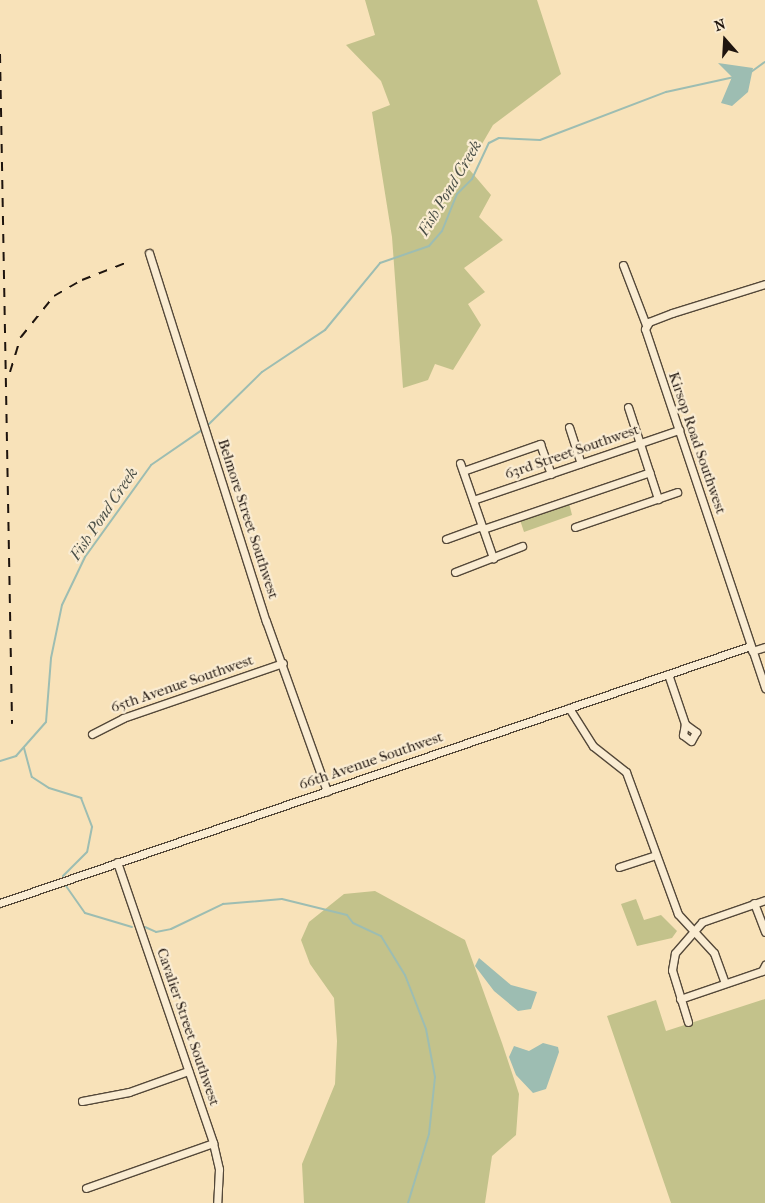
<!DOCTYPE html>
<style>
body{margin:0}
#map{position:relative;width:765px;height:1203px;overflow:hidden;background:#f8e2b9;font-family:"IM FELL French Canon",serif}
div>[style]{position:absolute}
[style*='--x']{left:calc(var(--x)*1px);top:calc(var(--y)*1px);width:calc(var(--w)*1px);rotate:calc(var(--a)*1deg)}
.green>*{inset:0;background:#c3c28b}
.water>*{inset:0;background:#9dbdb2}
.stream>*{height:2px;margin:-1px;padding:0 1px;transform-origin:1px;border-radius:1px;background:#9dbdb2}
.roads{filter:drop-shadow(1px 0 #544839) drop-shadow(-1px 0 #544839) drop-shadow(0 1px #544839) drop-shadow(0 -1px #544839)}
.minor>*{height:7px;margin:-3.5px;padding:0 3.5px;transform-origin:3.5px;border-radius:3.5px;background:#faecd2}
.rail>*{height:2px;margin-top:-1px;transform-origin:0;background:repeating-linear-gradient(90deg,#1e140e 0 9px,transparent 0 18px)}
span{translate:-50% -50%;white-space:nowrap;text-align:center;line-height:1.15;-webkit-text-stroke:4.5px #faecd2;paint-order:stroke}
.street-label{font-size:15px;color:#1e140e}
.water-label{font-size:16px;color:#4a4f47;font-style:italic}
.north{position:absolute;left:700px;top:15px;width:50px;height:50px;-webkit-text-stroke:4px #faecd2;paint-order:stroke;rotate:341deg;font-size:14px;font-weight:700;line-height:20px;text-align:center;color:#1e140e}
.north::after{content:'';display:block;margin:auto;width:18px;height:22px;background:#1e140e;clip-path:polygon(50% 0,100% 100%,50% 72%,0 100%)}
</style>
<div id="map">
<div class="green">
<div style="clip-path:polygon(365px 0,537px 0,561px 74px,493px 125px,468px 168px,491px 195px,479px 217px,503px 240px,464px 268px,485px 292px,468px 304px,481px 325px,453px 370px,435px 364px,428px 380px,403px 388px,392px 237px,372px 112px,390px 105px,381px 81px,346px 45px,375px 35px)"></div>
<div style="clip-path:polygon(569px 503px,572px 515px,524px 532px,520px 520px)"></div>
<div style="clip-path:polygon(375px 891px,465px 940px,502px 1043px,519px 1094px,516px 1135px,492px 1156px,485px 1203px,304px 1203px,302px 1164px,335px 1084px,337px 1041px,334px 998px,310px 964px,301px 940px,309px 922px,344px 894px)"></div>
<div style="clip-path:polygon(636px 899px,644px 920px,661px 915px,677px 931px,672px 938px,637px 946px,621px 904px)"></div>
<div style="clip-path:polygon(765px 999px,765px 1203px,671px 1203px,607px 1016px,656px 1000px,666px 1031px)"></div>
</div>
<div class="water">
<div style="clip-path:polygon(718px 63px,753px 68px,748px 92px,732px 106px,721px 103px,732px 77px)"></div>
<div style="clip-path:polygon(479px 958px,511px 985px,537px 992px,531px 1009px,518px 1011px,494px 991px,475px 966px)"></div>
<div style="clip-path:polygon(543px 1043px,558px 1047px,559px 1052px,546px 1089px,533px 1093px,516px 1075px,509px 1057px,514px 1046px,529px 1051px)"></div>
</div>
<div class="stream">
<div style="--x:751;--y:72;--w:17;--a:-36"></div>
<div style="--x:209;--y:424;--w:74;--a:-44.5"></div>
<div style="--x:262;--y:372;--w:76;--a:-33.7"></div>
<div style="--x:325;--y:330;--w:87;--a:-50.6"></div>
<div style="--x:380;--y:263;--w:52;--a:-19.1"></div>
<div style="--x:429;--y:246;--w:20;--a:-49"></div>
<div style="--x:442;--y:231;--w:40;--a:-68"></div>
<div style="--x:457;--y:194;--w:21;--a:-45"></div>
<div style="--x:472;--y:179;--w:40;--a:-65"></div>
<div style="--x:489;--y:143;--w:11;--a:-27"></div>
<div style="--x:499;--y:138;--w:41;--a:2.8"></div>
<div style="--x:540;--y:140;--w:135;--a:-20.9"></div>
<div style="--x:666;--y:92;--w:70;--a:-12.4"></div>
<div style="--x:24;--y:748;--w:30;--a:75"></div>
<div style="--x:32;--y:777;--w:20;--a:33"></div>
<div style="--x:49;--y:788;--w:34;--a:17"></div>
<div style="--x:81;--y:798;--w:31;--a:69"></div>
<div style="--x:92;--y:827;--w:25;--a:101"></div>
<div style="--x:87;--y:852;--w:34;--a:135"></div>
<div style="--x:0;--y:761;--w:17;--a:-17"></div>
<div style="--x:16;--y:756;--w:45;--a:-48.6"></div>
<div style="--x:46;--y:722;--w:64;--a:-85.5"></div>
<div style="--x:51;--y:658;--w:54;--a:-78.3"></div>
<div style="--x:62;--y:605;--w:53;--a:-64.4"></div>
<div style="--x:85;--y:557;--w:113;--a:-54.3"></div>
<div style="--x:151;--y:465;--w:62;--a:-34.5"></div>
<div style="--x:66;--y:886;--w:33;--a:55"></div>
<div style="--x:85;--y:913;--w:49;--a:16.6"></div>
<div style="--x:145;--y:927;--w:12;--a:24"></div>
<div style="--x:156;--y:932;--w:15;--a:-11"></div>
<div style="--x:171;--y:929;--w:58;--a:-25.7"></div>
<div style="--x:223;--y:904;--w:59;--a:-4.8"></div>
<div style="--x:282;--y:899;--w:67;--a:13.8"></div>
<div style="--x:347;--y:915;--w:10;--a:53"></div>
<div style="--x:353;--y:923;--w:31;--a:25"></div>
<div style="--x:381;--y:936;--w:46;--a:58.4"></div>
<div style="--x:405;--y:975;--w:58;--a:68.7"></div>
<div style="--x:426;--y:1029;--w:49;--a:79.4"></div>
<div style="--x:435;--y:1077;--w:57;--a:96"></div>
<div style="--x:429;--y:1134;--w:72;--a:106.9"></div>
</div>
<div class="roads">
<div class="minor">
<div style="--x:149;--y:253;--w:386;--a:72.4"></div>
<div style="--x:266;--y:621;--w:181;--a:70.3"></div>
<div style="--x:623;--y:265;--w:64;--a:69"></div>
<div style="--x:765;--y:284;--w:97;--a:162.7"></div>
<div style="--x:672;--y:313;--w:25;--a:159"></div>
<div style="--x:649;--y:322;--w:8;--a:120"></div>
<div style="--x:645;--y:329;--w:379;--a:71.5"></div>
<div style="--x:628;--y:407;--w:97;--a:71.9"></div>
<div style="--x:569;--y:427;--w:38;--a:72"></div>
<div style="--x:460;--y:463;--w:101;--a:70.8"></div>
<div style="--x:463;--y:471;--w:82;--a:-19.3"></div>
<div style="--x:540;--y:444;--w:32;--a:70"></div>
<div style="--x:473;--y:500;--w:218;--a:-18.8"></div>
<div style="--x:575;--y:527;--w:108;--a:-18.9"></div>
<div style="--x:483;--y:529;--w:176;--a:-18.8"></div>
<div style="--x:446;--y:539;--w:38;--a:-20"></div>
<div style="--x:455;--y:572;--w:72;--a:-21.2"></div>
<div style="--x:752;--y:651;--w:14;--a:-17"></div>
<div style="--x:668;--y:674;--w:53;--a:71.2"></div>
<div style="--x:569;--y:708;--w:45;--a:57.7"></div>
<div style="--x:593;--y:746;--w:42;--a:38.2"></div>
<div style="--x:626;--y:772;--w:151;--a:69.9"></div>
<div style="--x:678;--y:914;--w:53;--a:47.3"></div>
<div style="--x:714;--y:953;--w:32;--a:70"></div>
<div style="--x:685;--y:724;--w:14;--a:36"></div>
<div style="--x:696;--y:732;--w:10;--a:119"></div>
<div style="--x:691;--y:741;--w:10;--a:-143"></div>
<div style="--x:683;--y:735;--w:11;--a:-80"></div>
<div style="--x:92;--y:734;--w:35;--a:-27"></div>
<div style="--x:123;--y:718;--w:169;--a:-19"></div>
<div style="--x:117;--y:862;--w:297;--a:71.1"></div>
<div style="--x:213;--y:1143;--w:27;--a:77"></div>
<div style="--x:219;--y:1169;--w:34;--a:93"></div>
<div style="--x:619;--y:867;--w:38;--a:-18"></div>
<div style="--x:0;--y:903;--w:793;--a:-18.91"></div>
<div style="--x:754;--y:903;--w:31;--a:69"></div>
<div style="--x:680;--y:999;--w:87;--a:-18.9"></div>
<div style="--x:762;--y:971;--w:7;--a:-63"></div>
<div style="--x:688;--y:1022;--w:54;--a:-107.1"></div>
<div style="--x:672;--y:970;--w:17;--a:-80"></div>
<div style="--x:675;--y:953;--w:41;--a:-48.9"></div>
<div style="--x:702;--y:922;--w:67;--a:-19.2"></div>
<div style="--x:82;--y:1101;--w:48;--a:-10.8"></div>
<div style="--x:129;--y:1092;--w:63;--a:-19.6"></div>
<div style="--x:86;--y:1188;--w:135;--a:-19.5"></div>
</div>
</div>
<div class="rail">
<div style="--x:0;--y:54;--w:670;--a:88.97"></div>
<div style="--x:10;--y:372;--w:37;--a:-73"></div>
<div style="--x:21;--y:337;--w:53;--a:-51.2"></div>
<div style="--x:54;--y:296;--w:32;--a:-30"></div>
<div style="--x:82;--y:280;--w:49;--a:-21.4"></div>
</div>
<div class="street-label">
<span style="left:697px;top:443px;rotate:71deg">Kirsop Road Southwest</span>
<span style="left:572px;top:452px;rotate:-19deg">63rd Street Southwest</span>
<span style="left:248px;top:519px;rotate:72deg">Belmore Street Southwest</span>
<span style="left:182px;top:684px;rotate:-19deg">65th Avenue Southwest</span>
<span style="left:371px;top:761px;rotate:-19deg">66th Avenue Southwest</span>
<span style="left:188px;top:1027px;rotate:71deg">Cavalier Street Southwest</span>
</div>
<div class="water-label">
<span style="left:450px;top:188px;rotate:-59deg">Fish Pond Creek</span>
<span style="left:104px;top:514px;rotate:-56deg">Fish Pond Creek</span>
</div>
<div class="north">N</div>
</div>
